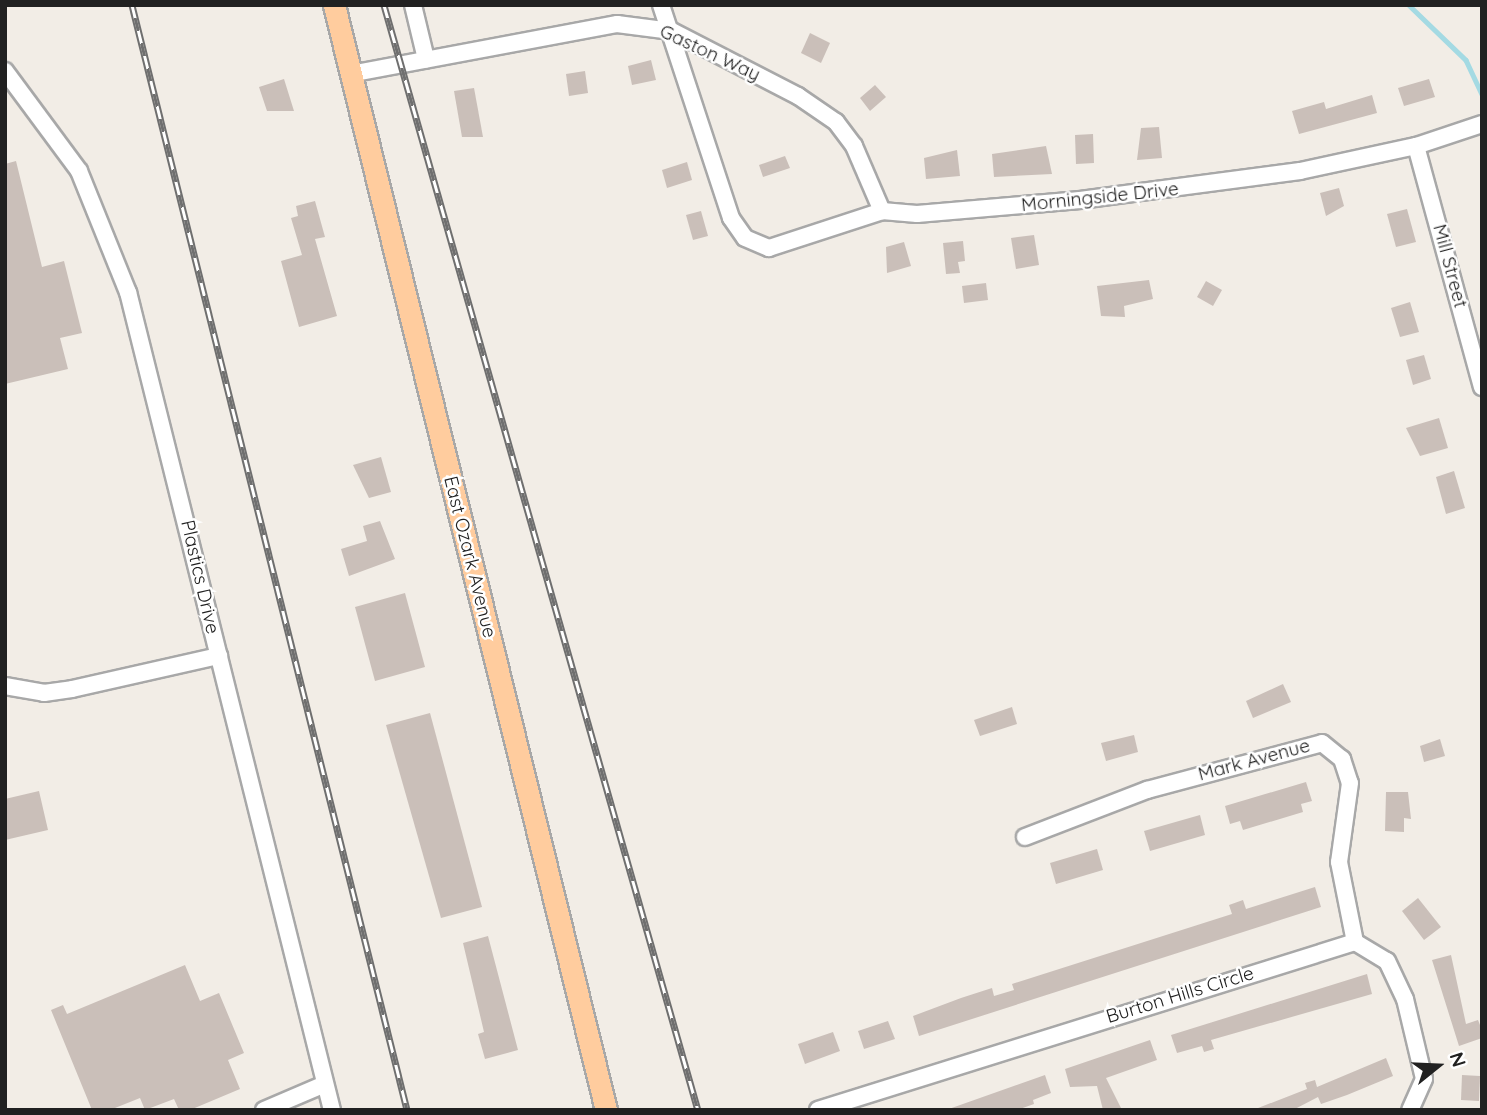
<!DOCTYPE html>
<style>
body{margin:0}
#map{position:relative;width:1487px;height:1115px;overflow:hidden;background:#f2ede6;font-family:Quicksand,sans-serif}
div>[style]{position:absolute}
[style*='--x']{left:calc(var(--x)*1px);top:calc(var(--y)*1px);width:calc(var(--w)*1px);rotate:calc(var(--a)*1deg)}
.stream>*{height:4.5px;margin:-2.25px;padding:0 2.25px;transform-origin:2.25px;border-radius:2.25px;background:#a4dae3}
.building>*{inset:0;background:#cabfb9}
.roads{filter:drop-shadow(2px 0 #a8a8a8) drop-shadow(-2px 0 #a8a8a8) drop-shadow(0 2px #a8a8a8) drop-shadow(0 -2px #a8a8a8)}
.minor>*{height:16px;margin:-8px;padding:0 8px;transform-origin:8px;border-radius:8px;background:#fff}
.major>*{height:21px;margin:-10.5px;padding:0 10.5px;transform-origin:10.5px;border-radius:10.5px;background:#ffcc9e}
.rail>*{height:7px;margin-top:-3.5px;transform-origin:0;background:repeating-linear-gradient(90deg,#fff 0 13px,#6f6f6f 0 26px);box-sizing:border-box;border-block:2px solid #6f6f6f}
span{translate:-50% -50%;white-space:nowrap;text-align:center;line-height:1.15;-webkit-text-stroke:5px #fff;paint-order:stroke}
.street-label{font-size:19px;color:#212121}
.frame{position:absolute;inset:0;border:7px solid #212121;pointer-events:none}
.north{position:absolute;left:1403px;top:1031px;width:70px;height:70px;-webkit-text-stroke:5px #fff;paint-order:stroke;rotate:72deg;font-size:19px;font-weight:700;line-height:28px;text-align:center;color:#212121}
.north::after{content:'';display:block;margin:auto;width:24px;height:32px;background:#212121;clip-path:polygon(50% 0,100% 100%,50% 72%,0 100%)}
</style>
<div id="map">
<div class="stream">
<div style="--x:1409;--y:5;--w:79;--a:44"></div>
<div style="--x:1466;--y:60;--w:38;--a:65"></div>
</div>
<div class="building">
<div style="clip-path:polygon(810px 33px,830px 43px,821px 63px,801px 53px)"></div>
<div style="clip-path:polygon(651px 60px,656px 80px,632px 85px,628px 66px)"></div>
<div style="clip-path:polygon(585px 71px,588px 93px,569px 96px,566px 74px)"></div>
<div style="clip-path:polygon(284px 79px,294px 111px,267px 111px,259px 87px)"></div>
<div style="clip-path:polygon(1429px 79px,1435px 97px,1404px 106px,1398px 88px)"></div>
<div style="clip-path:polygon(875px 85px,886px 97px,870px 111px,860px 98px)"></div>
<div style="clip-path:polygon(474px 88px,483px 137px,462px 137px,454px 91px)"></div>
<div style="clip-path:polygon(1372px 95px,1377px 113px,1299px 134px,1292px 111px,1324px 102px,1326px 109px)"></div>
<div style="clip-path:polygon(1159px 127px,1162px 158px,1137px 160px,1141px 128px)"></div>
<div style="clip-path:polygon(1093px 134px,1094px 163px,1076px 164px,1075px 135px)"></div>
<div style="clip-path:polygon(1046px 146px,1052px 174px,994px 177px,992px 154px)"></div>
<div style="clip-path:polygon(957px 150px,960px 176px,926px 179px,924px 158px)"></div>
<div style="clip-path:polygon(785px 156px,790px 168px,763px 177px,759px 165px)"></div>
<div style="clip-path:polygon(16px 161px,42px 267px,64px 261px,82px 333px,60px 338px,68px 369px,5px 384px,5px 164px)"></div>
<div style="clip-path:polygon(687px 162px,692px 180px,667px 188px,662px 170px)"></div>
<div style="clip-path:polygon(1339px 188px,1344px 206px,1326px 216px,1320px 193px)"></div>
<div style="clip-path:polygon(315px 201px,325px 237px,315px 239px,337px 316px,299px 327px,281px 261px,302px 255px,291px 218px,298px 216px,296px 206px)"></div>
<div style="clip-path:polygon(1407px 209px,1416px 242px,1396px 247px,1387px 214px)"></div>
<div style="clip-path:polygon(701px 211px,708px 236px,693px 240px,686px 215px)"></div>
<div style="clip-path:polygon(1034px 235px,1039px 265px,1016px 269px,1011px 238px)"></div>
<div style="clip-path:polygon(963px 241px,965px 261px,958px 262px,960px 273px,946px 274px,943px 243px)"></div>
<div style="clip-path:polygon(904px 242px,911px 266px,887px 273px,886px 247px)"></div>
<div style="clip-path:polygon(1149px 280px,1153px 299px,1124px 306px,1125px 317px,1101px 316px,1097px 286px)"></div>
<div style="clip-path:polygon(1206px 281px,1222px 290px,1213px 306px,1197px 297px)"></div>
<div style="clip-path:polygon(986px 283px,988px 300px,964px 303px,962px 286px)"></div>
<div style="clip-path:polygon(1410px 302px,1419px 332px,1400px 337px,1391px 308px)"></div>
<div style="clip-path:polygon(1424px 355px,1431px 379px,1413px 385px,1406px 360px)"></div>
<div style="clip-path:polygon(1439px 418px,1448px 448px,1420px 456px,1406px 428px)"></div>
<div style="clip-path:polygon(381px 457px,391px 492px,369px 498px,353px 465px)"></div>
<div style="clip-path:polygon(1454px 471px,1465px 508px,1446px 514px,1436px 477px)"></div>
<div style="clip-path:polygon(380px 521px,395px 559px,349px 576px,341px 549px,367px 541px,363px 526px)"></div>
<div style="clip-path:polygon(405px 593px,425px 667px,375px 681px,355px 607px)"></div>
<div style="clip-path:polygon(1283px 684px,1291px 702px,1253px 718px,1246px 701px)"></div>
<div style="clip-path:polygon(1012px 707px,1017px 724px,980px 736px,974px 720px)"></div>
<div style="clip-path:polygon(430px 713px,482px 907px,441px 918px,386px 725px)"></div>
<div style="clip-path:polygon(1134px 735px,1138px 752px,1106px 761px,1101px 743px)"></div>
<div style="clip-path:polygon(1440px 739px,1445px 756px,1424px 762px,1420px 746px)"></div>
<div style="clip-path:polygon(1306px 782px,1312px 801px,1301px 804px,1303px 812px,1243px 830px,1240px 821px,1230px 824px,1225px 806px)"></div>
<div style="clip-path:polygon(39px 791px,48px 830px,5px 840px,5px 799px)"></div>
<div style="clip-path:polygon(1386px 792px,1408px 792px,1411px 819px,1404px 818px,1404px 832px,1385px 831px)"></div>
<div style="clip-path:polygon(1200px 815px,1205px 835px,1150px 851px,1144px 831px)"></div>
<div style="clip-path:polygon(1097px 849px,1103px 870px,1056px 884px,1050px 863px)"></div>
<div style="clip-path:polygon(1315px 887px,1321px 907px,919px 1036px,913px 1016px,961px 998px,992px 988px,994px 996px,1014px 990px,1012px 984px,1232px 914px,1229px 905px,1243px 900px,1246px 909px)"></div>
<div style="clip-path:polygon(1418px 898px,1441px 927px,1424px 940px,1402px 911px)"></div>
<div style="clip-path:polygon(488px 936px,518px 1050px,485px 1059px,478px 1034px,484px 1032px,463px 943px)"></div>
<div style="clip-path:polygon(1451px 955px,1466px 1024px,1478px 1020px,1482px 1030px,1482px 1038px,1459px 1046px,1432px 960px)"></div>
<div style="clip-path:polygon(185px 965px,200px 1001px,219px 993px,244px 1053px,228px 1060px,240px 1089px,190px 1110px,179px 1110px,174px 1099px,145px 1110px,140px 1098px,110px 1110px,92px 1110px,51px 1010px,63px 1005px,67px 1014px)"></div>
<div style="clip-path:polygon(1367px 974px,1372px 994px,1211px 1040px,1214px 1049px,1204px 1052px,1202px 1046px,1177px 1053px,1171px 1035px)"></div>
<div style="clip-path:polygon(888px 1021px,895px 1039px,864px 1049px,858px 1031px)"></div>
<div style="clip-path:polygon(833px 1032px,840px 1051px,805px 1064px,798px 1044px)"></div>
<div style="clip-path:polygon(1150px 1040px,1157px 1060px,1106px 1078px,1122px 1110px,1103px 1110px,1097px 1086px,1070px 1087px,1065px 1069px)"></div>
<div style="clip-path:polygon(1386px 1058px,1393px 1076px,1347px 1095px,1321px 1104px,1318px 1097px,1293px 1110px,1253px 1110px,1307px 1089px,1305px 1083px,1315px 1080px,1317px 1087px)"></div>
<div style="clip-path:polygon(1045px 1075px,1051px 1093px,1033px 1100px,1034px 1104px,1017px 1110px,946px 1110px)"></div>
<div style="clip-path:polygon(1462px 1075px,1480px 1076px,1479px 1101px,1461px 1100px)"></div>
</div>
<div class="roads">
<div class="minor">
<div style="--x:413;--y:5;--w:56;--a:76.5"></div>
<div style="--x:661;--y:5;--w:224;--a:71.8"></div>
<div style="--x:731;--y:218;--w:24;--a:55"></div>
<div style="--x:745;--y:238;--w:26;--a:23"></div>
<div style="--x:769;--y:248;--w:119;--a:-18.1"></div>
<div style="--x:882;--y:211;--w:35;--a:5"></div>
<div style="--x:917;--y:214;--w:164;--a:-4.9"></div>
<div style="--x:1080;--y:200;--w:222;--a:-7.5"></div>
<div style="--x:1300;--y:171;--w:119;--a:-12.2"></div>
<div style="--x:1416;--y:146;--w:70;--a:-18.4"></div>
<div style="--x:5;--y:71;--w:124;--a:53.5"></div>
<div style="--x:79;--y:171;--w:131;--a:68"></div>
<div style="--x:128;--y:292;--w:843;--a:76"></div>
<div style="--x:350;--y:74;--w:272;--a:-10.6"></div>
<div style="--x:617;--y:24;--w:55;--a:7.3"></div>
<div style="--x:672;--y:31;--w:142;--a:27.3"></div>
<div style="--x:798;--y:96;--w:46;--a:34.4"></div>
<div style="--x:836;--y:122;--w:30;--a:53"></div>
<div style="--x:854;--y:146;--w:71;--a:66.7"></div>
<div style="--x:1416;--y:146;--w:250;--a:74.7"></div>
<div style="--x:5;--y:686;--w:40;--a:10"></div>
<div style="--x:44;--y:693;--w:28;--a:-8"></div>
<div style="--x:72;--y:689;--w:151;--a:-12.7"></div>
<div style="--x:1025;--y:837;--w:131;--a:-21.1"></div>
<div style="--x:1147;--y:790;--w:181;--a:-15"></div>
<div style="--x:1322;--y:743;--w:26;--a:39"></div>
<div style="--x:1342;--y:759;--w:25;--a:72"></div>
<div style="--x:1350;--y:783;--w:80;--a:97.9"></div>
<div style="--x:1339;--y:862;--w:82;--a:78.7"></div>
<div style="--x:264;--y:1110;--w:66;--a:-23.1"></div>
<div style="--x:818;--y:1110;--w:563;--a:-17.37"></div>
<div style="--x:1355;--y:942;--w:37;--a:31"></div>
<div style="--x:1387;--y:961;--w:42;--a:64.7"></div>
<div style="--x:1405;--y:999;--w:82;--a:76.6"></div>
<div style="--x:1424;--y:1079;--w:34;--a:114"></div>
</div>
<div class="major">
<div style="--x:334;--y:5;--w:1138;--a:76.17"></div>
</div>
</div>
<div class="rail">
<div style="--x:132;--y:5;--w:1139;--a:76.02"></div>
<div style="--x:384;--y:5;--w:1149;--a:74.14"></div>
</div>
<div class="street-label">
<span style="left:710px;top:53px;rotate:25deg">Gaston Way</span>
<span style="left:1100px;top:197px;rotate:-6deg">Morningside Drive</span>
<span style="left:1450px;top:266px;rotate:75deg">Mill Street</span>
<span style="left:470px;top:557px;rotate:76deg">East Ozark Avenue</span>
<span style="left:200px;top:577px;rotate:77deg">Plastics Drive</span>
<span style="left:1254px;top:760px;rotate:-15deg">Mark Avenue</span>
<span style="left:1180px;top:995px;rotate:-17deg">Burton Hills Circle</span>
</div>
<div class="frame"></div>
<div class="north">N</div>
</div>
